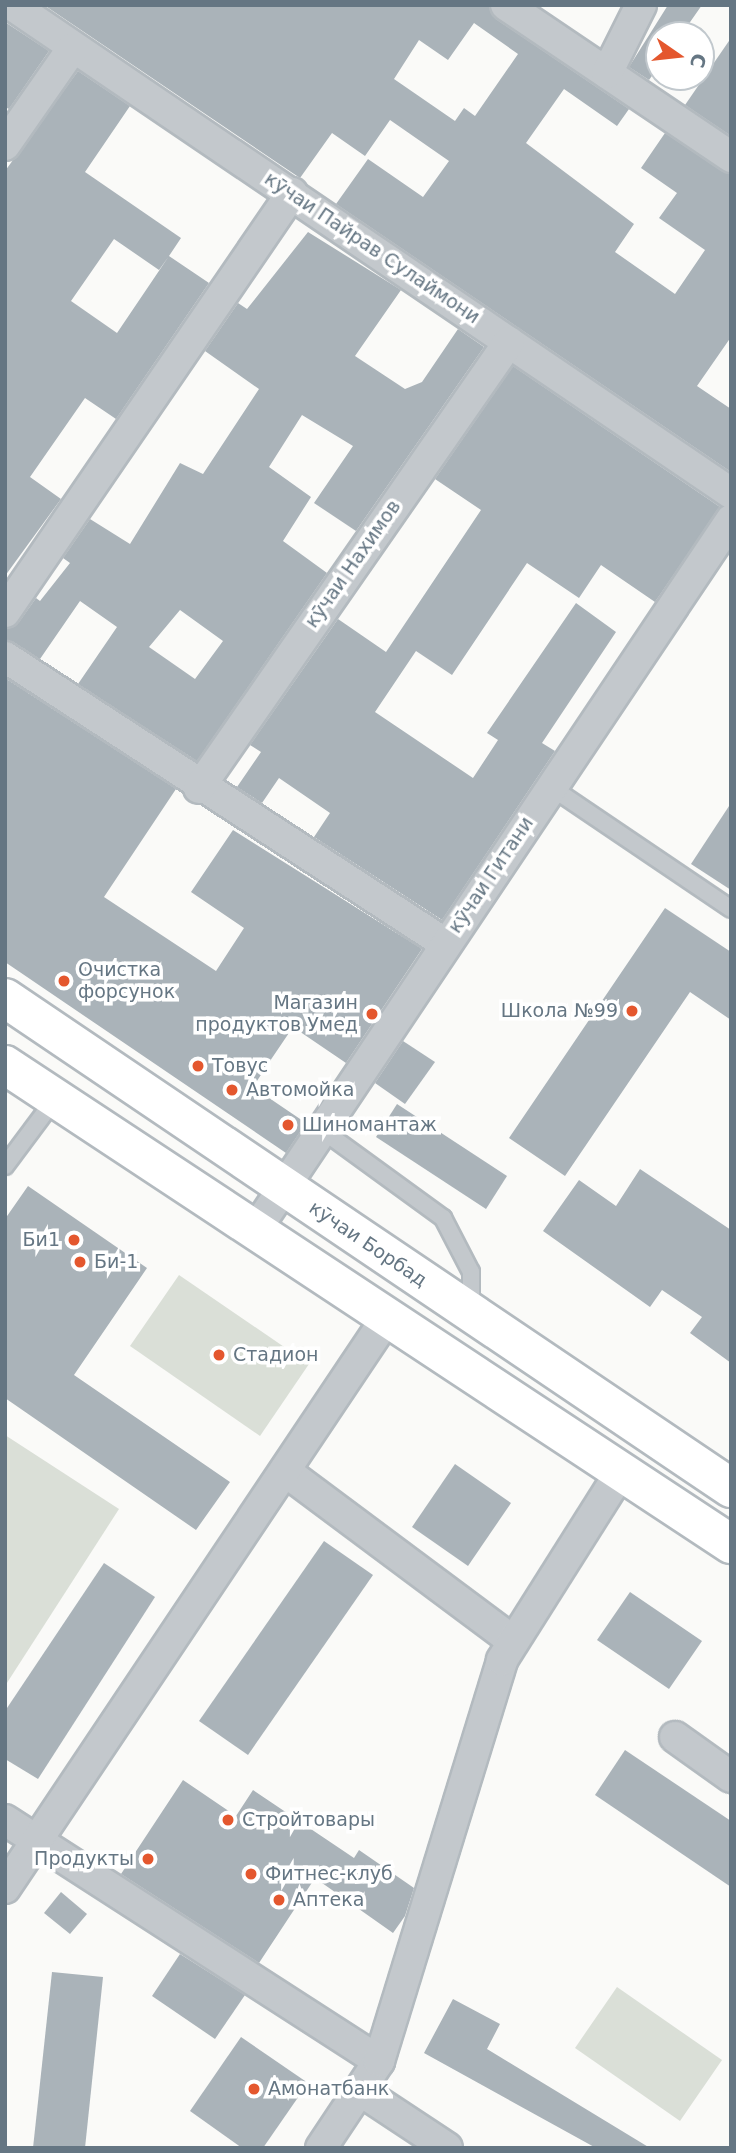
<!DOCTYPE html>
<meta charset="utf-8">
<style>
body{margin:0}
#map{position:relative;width:736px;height:2153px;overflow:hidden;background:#fafaf8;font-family:"DejaVu Sans",sans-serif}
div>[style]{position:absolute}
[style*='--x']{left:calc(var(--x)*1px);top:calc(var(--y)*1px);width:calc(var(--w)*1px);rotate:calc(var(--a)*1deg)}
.green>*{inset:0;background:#dadfd7}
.building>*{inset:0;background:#aab3b9}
.roads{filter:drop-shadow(2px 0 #b3babf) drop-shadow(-2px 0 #b3babf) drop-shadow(0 2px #b3babf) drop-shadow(0 -2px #b3babf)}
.lane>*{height:16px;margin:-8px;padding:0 8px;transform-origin:8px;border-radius:8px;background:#c3c8cc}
.street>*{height:30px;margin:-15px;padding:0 15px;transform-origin:15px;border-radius:15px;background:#c3c8cc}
.secondary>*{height:38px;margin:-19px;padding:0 19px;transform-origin:19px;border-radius:19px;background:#fff}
.dots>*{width:19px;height:19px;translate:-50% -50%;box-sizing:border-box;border:4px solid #fff;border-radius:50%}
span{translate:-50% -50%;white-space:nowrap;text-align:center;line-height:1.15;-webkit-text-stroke:7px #fff;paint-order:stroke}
.street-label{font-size:19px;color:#657683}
.poi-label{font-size:19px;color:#657683}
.left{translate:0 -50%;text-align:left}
.right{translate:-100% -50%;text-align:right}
.frame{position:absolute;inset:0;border:7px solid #657683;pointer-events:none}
.north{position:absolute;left:645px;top:21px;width:70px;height:70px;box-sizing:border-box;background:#fff;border:2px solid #c1c8cd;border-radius:50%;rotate:104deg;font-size:19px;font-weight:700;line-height:28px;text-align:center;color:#657683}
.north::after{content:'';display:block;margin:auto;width:24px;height:32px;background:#e4572e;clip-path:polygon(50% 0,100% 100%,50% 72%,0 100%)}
</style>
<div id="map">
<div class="green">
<div style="clip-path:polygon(179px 1275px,309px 1364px,260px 1436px,130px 1346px)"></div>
<div style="clip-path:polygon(5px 1435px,119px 1509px,5px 1686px)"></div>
<div style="clip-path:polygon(617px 1987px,722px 2060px,680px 2121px,575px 2048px)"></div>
</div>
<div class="building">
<div style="clip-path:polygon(evenodd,44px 5px,489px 5px,496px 19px,629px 109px,617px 126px,564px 89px,526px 143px,634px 224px,615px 252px,675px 294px,705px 250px,659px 218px,677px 193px,641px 168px,665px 133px,731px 174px,731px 337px,697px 386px,731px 409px,731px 472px,336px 204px,368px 159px,423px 197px,449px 161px,390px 120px,365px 156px,332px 133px,300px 178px,44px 5px,474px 23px,518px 54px,475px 116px,464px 108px,455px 121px,394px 79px,419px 40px,448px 60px,474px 23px)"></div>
<div style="clip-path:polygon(668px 5px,702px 5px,681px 35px,659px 35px,659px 66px,649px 80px,629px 67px)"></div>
<div style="clip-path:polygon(5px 22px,49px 51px,9px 109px,5px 107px)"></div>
<div style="clip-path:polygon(731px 38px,731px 136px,685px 105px)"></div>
<div style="clip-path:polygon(evenodd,78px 71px,130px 106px,85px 172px,181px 238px,169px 256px,209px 283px,116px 419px,85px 398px,30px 477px,61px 499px,5px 576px,5px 171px,78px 71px,114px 239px,159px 270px,169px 256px,117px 333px,71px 301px,114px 239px)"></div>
<div style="clip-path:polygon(evenodd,308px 232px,401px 290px,355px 356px,405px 389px,422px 382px,458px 329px,484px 347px,356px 531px,314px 503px,353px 446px,302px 415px,269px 467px,311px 497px,283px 541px,327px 573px,197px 761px,78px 684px,117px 627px,80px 601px,40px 659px,5px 640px,5px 629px,19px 622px,36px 598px,40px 601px,70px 563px,63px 558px,90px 519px,130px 544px,180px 463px,203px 474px,259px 389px,205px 351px,238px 303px,247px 309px,308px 232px,180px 610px,223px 641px,195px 679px,149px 647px,180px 610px)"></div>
<div style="clip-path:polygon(513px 366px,720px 507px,655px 602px,601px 565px,579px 598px,527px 563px,452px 675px,416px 651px,375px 712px,473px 778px,498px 740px,487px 733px,576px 603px,616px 632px,542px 743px,555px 751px,442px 920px,314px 837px,330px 813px,279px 778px,262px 803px,237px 787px,261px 752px,250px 745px,338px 619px,386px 652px,481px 510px,435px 479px)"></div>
<div style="clip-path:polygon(5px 678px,176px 789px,104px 897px,216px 971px,244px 928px,191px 892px,233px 830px,422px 949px,346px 1063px,293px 1027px,272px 1058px,253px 1087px,306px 1123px,286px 1153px,5px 962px)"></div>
<div style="clip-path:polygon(731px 803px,731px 890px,691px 864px)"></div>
<div style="clip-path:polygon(665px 908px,731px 952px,731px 1020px,690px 992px,565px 1176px,509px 1138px)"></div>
<div style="clip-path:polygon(403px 1041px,435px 1062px,405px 1104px,375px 1083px)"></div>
<div style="clip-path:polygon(397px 1104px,507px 1176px,486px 1209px,376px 1137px)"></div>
<div style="clip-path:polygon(640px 1169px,731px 1230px,731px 1363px,690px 1333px,702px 1317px,662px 1290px,650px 1307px,543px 1231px,579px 1180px,616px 1206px)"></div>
<div style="clip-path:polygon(28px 1186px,147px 1268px,74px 1375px,230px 1482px,196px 1530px,5px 1398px,5px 1219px)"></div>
<div style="clip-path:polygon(455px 1464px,511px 1503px,468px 1566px,412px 1527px)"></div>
<div style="clip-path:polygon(324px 1541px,373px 1575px,248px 1755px,199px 1721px)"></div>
<div style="clip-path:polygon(104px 1563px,155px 1597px,38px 1779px,5px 1759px,5px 1711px)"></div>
<div style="clip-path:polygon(630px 1592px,702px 1641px,669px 1689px,597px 1640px)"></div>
<div style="clip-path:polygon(625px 1750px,731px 1821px,731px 1887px,595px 1795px)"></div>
<div style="clip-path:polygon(183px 1780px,236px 1816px,253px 1790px,354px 1858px,359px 1850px,414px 1888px,405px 1916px,393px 1933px,315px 1878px,259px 1963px,121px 1874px)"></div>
<div style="clip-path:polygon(61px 1892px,87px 1914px,70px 1934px,44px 1913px)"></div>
<div style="clip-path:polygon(180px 1954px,245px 1995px,215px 2039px,152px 1996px)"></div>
<div style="clip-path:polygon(52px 1972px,103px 1977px,85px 2148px,33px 2148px)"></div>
<div style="clip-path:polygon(453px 1999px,500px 2024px,487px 2049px,650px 2148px,596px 2148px,424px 2053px)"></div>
<div style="clip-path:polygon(241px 2037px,308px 2083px,263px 2148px,242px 2148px,190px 2111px)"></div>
</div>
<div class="roads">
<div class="lane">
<div style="--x:551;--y:787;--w:217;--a:34.1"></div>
<div style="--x:322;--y:1130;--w:150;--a:36"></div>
<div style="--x:443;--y:1218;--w:61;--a:62.6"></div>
<div style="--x:471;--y:1272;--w:38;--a:90"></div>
<div style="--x:5;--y:1166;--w:84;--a:-53.3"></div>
</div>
<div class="street">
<div style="--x:12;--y:5;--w:869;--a:34.17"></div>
<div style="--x:506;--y:5;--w:272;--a:34"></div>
<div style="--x:607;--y:73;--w:76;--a:-63.4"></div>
<div style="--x:5;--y:145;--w:117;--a:-55.1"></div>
<div style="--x:5;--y:612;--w:508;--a:-55.59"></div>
<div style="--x:5;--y:657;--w:526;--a:33.06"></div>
<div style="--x:199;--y:788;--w:543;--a:-55.2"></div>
<div style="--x:254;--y:1232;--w:857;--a:-56.18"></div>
<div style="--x:285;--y:1471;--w:284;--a:36.7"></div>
<div style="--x:675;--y:1737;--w:69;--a:35.5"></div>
<div style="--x:5;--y:1820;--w:445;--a:32.8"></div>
<div style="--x:5;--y:1888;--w:688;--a:-56.19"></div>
<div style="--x:361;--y:2091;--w:103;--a:33.5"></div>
<div style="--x:321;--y:2148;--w:105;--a:-56.3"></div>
<div style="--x:379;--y:2061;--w:419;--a:-72.9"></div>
<div style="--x:502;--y:1660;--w:225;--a:-57.7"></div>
</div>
<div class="secondary">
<div style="--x:5;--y:998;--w:876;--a:34.02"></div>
<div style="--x:5;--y:1065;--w:870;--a:33.42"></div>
</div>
</div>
<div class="dots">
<div style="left:64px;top:981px;background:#e4572e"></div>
<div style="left:632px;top:1011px;background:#e4572e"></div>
<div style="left:372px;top:1014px;background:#e4572e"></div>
<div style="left:198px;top:1066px;background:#e4572e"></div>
<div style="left:232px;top:1090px;background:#e4572e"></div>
<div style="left:288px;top:1125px;background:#e4572e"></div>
<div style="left:74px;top:1240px;background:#e4572e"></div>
<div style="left:80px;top:1262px;background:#e4572e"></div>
<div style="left:219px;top:1355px;background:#e4572e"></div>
<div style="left:228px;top:1820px;background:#e4572e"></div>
<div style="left:148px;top:1859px;background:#e4572e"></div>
<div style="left:251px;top:1874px;background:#e4572e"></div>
<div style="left:279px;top:1900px;background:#e4572e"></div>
<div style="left:254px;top:2089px;background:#e4572e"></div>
</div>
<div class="street-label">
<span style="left:372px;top:248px;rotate:34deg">кӯчаи Пайрав Сулаймони</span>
<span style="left:353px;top:564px;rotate:-55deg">кӯчаи Нахимов</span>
<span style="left:491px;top:875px;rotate:-56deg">кӯчаи Гитани</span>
<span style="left:368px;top:1244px;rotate:34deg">кӯчаи Борбад</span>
</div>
<div class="poi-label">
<span class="left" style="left:78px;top:981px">Очистка<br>форсунок</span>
<span class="right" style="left:358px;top:1014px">Магазин<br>продуктов Умед</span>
<span class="right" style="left:618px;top:1011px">Школа №99</span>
<span class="left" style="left:212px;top:1066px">Товус</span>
<span class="left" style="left:246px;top:1090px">Автомойка</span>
<span class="left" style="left:302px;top:1125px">Шиномантаж</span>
<span class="right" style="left:60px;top:1240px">Би1</span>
<span class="left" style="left:94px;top:1262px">Би-1</span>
<span class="left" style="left:233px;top:1355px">Стадион</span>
<span class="left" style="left:242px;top:1820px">Стройтовары</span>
<span class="right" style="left:134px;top:1859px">Продукты</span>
<span class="left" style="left:265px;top:1874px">Фитнес-клуб</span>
<span class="left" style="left:293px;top:1900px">Аптека</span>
<span class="left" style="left:268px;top:2089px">Амонатбанк</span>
</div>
<div class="frame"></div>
<div class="north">С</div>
</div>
